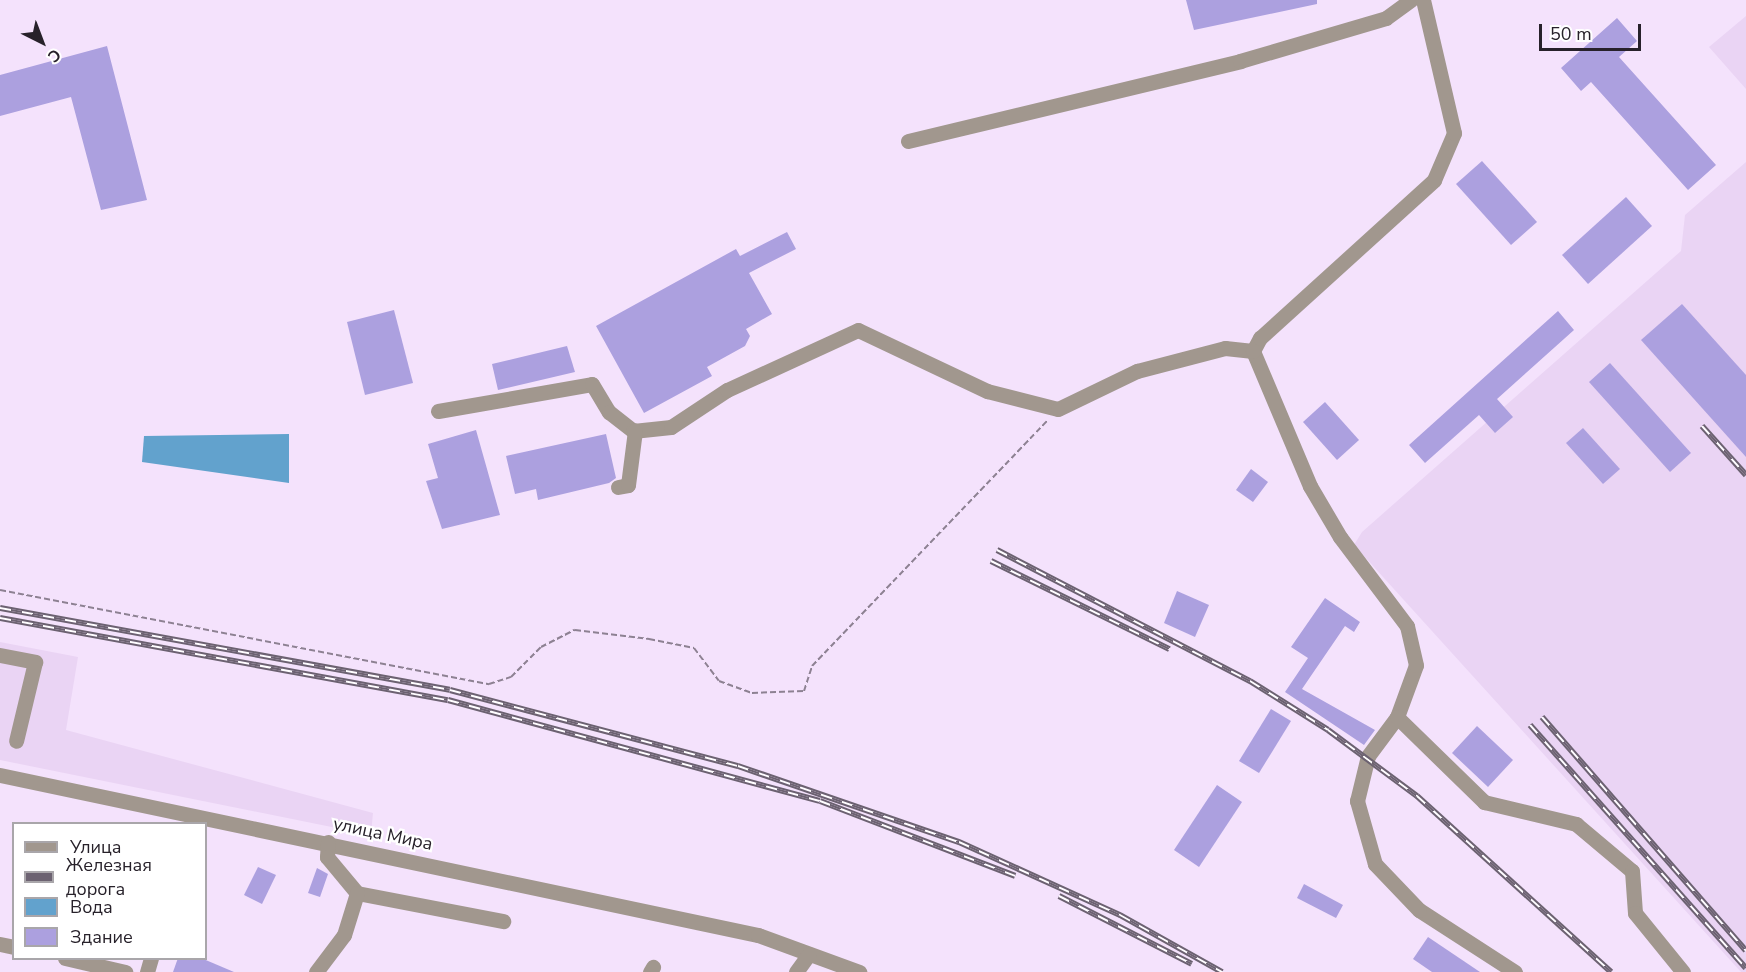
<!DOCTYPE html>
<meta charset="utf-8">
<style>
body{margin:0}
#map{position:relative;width:1746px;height:972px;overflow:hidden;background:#f4e2fc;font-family:"Nunito Sans",sans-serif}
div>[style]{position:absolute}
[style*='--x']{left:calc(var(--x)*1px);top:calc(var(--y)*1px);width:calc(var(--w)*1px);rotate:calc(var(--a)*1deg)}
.built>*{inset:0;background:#ead4f4}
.water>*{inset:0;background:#62a2cd}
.building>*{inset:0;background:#aca0df}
.path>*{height:2px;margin-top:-1px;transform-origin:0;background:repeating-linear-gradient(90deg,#8d8192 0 6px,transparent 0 9px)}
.minor>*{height:15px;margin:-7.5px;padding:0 7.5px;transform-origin:7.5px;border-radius:7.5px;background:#a1978e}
.rail>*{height:6px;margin-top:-3px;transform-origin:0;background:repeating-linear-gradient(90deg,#fff 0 11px,#6c6271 0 22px);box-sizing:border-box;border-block:2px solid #6c6271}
span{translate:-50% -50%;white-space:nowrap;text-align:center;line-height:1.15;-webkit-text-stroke:4.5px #fff;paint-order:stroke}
.street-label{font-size:18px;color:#27212a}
.legend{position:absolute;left:12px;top:822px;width:195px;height:138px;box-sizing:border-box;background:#fff;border:2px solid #a9a6aa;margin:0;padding:8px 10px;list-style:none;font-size:18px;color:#27212a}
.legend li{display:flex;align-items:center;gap:12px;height:30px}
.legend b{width:30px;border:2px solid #a9a6aa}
.north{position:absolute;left:12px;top:12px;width:60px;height:60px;-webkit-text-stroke:4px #fff;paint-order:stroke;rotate:138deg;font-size:16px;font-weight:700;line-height:24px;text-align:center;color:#27212a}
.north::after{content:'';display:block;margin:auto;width:21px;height:27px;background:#27212a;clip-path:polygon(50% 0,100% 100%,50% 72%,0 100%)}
.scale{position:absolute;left:1539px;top:24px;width:102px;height:27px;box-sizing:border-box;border:3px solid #27212a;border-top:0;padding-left:8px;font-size:18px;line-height:21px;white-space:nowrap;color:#27212a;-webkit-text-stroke:4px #fff;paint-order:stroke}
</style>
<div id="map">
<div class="built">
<div style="clip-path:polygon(1746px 16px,1746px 89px,1709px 47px)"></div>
<div style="clip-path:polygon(1746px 162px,1746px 972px,1741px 972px,1354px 545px,1362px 532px,1681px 251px,1685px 215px)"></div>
<div style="clip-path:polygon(0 642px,78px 657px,66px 730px,373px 813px,371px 835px,0 760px)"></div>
</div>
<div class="water">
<div style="clip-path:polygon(289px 434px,289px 483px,142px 462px,144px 436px)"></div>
</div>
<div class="building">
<div style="clip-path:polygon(1186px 0,1317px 0,1317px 4px,1194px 30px)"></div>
<div style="clip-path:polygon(1617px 18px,1637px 41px,1619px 57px,1716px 165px,1688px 190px,1591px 82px,1581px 91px,1561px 68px)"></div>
<div style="clip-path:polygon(107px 46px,147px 200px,101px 210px,71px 97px,0 116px,0 75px)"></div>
<div style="clip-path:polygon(1482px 161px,1537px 222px,1511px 245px,1456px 184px)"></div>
<div style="clip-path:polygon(1626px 197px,1652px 226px,1588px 284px,1562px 255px)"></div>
<div style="clip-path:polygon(787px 232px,796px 249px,749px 273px,772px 314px,746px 329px,750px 336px,745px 346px,707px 367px,712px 376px,644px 413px,596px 326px,736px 249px,740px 256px)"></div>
<div style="clip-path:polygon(1682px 304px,1746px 375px,1746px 457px,1641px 340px)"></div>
<div style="clip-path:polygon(394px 310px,413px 383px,365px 395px,347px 322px)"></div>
<div style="clip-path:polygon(1558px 311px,1574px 330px,1497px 399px,1513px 417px,1495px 433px,1479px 415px,1425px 463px,1409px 445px)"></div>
<div style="clip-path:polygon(567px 346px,575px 372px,498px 390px,492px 364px)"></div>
<div style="clip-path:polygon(1610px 363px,1691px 453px,1670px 472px,1589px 382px)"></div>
<div style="clip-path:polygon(1325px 402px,1359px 440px,1337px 460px,1303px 422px)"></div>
<div style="clip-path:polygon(1583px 428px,1620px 469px,1603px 484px,1566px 443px)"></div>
<div style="clip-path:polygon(476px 430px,500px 515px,442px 529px,426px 481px,438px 478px,428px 444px)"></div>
<div style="clip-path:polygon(606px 434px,616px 478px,609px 483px,538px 500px,536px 489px,515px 494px,506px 456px)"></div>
<div style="clip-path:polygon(1251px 469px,1268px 482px,1253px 502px,1236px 490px)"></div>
<div style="clip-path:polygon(1177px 591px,1209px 605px,1195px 637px,1164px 623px)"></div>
<div style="clip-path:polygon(1325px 598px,1360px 622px,1354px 632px,1345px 626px,1302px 689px,1375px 730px,1364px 745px,1285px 692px,1308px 658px,1291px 647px)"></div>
<div style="clip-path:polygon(1271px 709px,1291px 721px,1259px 773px,1239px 761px)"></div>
<div style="clip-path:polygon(1477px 726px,1513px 760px,1488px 787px,1452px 753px)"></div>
<div style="clip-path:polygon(1217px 785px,1242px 802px,1199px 867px,1174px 850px)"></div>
<div style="clip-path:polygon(258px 867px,276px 875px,262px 904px,244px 895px)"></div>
<div style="clip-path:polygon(317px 868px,328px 874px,320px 897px,308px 893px)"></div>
<div style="clip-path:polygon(1304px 884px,1343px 905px,1336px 918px,1297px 898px)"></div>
<div style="clip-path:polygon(1428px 937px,1480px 972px,1432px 972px,1413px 959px)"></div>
<div style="clip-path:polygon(178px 958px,201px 958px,234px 972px,173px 972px)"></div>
</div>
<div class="path">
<div style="--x:0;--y:590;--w:498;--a:10.9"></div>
<div style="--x:489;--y:684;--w:23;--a:-18"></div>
<div style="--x:511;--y:677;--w:42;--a:-45"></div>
<div style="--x:541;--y:647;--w:38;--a:-27"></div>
<div style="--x:575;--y:630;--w:75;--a:6.9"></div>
<div style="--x:649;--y:639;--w:46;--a:11.3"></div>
<div style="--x:694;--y:648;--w:41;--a:52.9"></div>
<div style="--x:719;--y:681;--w:35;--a:20"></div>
<div style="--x:752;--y:693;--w:52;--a:-2.2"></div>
<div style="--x:804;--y:691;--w:26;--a:-72"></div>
<div style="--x:812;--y:666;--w:341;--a:-46.2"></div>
</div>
<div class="minor">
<div style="--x:908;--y:141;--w:342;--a:-13.5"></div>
<div style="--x:1240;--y:61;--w:152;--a:-16.4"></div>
<div style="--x:1386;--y:18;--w:31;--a:-36"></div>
<div style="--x:438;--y:411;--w:156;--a:-9.9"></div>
<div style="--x:592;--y:384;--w:33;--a:59"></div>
<div style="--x:609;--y:412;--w:31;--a:38"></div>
<div style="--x:633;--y:431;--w:38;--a:-6"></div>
<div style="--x:671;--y:427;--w:67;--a:-33.5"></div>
<div style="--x:727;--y:390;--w:144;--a:-24.6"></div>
<div style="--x:858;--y:330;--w:143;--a:25.3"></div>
<div style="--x:987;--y:391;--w:73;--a:14.2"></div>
<div style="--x:1058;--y:409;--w:88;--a:-25.7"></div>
<div style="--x:1137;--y:371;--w:91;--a:-14.6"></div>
<div style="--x:1225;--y:348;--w:28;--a:6"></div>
<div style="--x:618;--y:487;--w:10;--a:-11"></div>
<div style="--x:628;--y:485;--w:55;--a:-82.7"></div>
<div style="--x:0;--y:655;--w:36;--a:11"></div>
<div style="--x:35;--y:662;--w:81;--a:103.5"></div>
<div style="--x:1397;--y:717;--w:55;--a:-69.9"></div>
<div style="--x:1416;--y:665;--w:40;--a:-103"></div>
<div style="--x:1407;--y:626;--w:111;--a:-127"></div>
<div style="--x:1340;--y:537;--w:59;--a:-120.5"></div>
<div style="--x:1310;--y:486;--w:147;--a:-112.9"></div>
<div style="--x:1253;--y:351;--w:15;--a:-62"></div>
<div style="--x:1260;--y:338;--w:235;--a:-42.2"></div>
<div style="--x:1434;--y:180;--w:51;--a:-66.9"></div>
<div style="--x:1454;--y:133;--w:137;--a:-103.1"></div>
<div style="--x:0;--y:775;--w:775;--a:11.92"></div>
<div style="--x:758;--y:935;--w:108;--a:20.1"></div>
<div style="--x:328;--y:842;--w:15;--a:94"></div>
<div style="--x:327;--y:857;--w:47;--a:50.2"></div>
<div style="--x:357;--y:893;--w:149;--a:10.9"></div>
<div style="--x:0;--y:944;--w:14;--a:12"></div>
<div style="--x:65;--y:958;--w:62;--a:13.1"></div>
<div style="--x:147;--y:972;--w:15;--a:-74"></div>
<div style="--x:316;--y:972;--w:46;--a:-52.9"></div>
<div style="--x:344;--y:935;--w:44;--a:-72.8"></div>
<div style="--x:650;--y:972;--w:6;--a:-59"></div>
<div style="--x:796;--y:972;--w:22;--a:-54"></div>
<div style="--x:1515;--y:972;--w:114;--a:-147.1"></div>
<div style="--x:1419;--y:910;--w:64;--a:-133.7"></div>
<div style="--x:1375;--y:864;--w:66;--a:-105.9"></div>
<div style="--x:1357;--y:801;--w:46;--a:-76.3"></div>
<div style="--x:1368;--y:756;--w:49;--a:-53.4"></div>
<div style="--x:1397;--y:717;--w:122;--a:44.3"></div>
<div style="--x:1484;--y:802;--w:95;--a:13.4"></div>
<div style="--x:1576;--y:824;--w:73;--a:40"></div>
<div style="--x:1632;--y:871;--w:42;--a:85.9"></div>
<div style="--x:1635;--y:913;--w:76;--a:50.9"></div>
</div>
<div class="rail">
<div style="--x:1702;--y:426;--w:66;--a:48.1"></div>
<div style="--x:997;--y:550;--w:285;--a:27.4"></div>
<div style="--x:1250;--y:681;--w:92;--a:32.1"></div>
<div style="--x:1328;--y:730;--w:111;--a:36.6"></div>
<div style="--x:1417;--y:796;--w:262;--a:42.2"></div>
<div style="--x:991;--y:561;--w:199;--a:26.3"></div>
<div style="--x:0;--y:608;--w:457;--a:10.3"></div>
<div style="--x:450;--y:690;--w:298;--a:14.8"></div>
<div style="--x:738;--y:766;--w:234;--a:19"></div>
<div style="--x:959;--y:842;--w:177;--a:24.4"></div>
<div style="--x:1120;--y:915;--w:117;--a:29.2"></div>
<div style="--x:0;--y:618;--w:455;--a:10.4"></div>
<div style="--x:448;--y:700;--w:385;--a:15.2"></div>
<div style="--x:820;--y:801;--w:209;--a:21"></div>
<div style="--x:1542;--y:717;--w:310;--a:48.9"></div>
<div style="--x:1530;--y:725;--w:325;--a:48.4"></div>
<div style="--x:1059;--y:896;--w:149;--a:27.1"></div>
</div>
<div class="street-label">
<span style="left:383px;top:834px;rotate:12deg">улица Мира</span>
</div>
<ul class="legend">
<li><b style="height:8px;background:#a1978e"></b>Улица</li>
<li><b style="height:8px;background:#6c6271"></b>Железная дорога</li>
<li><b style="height:16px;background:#62a2cd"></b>Вода</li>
<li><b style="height:16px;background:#aca0df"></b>Здание</li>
</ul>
<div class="north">С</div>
<div class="scale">50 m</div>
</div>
